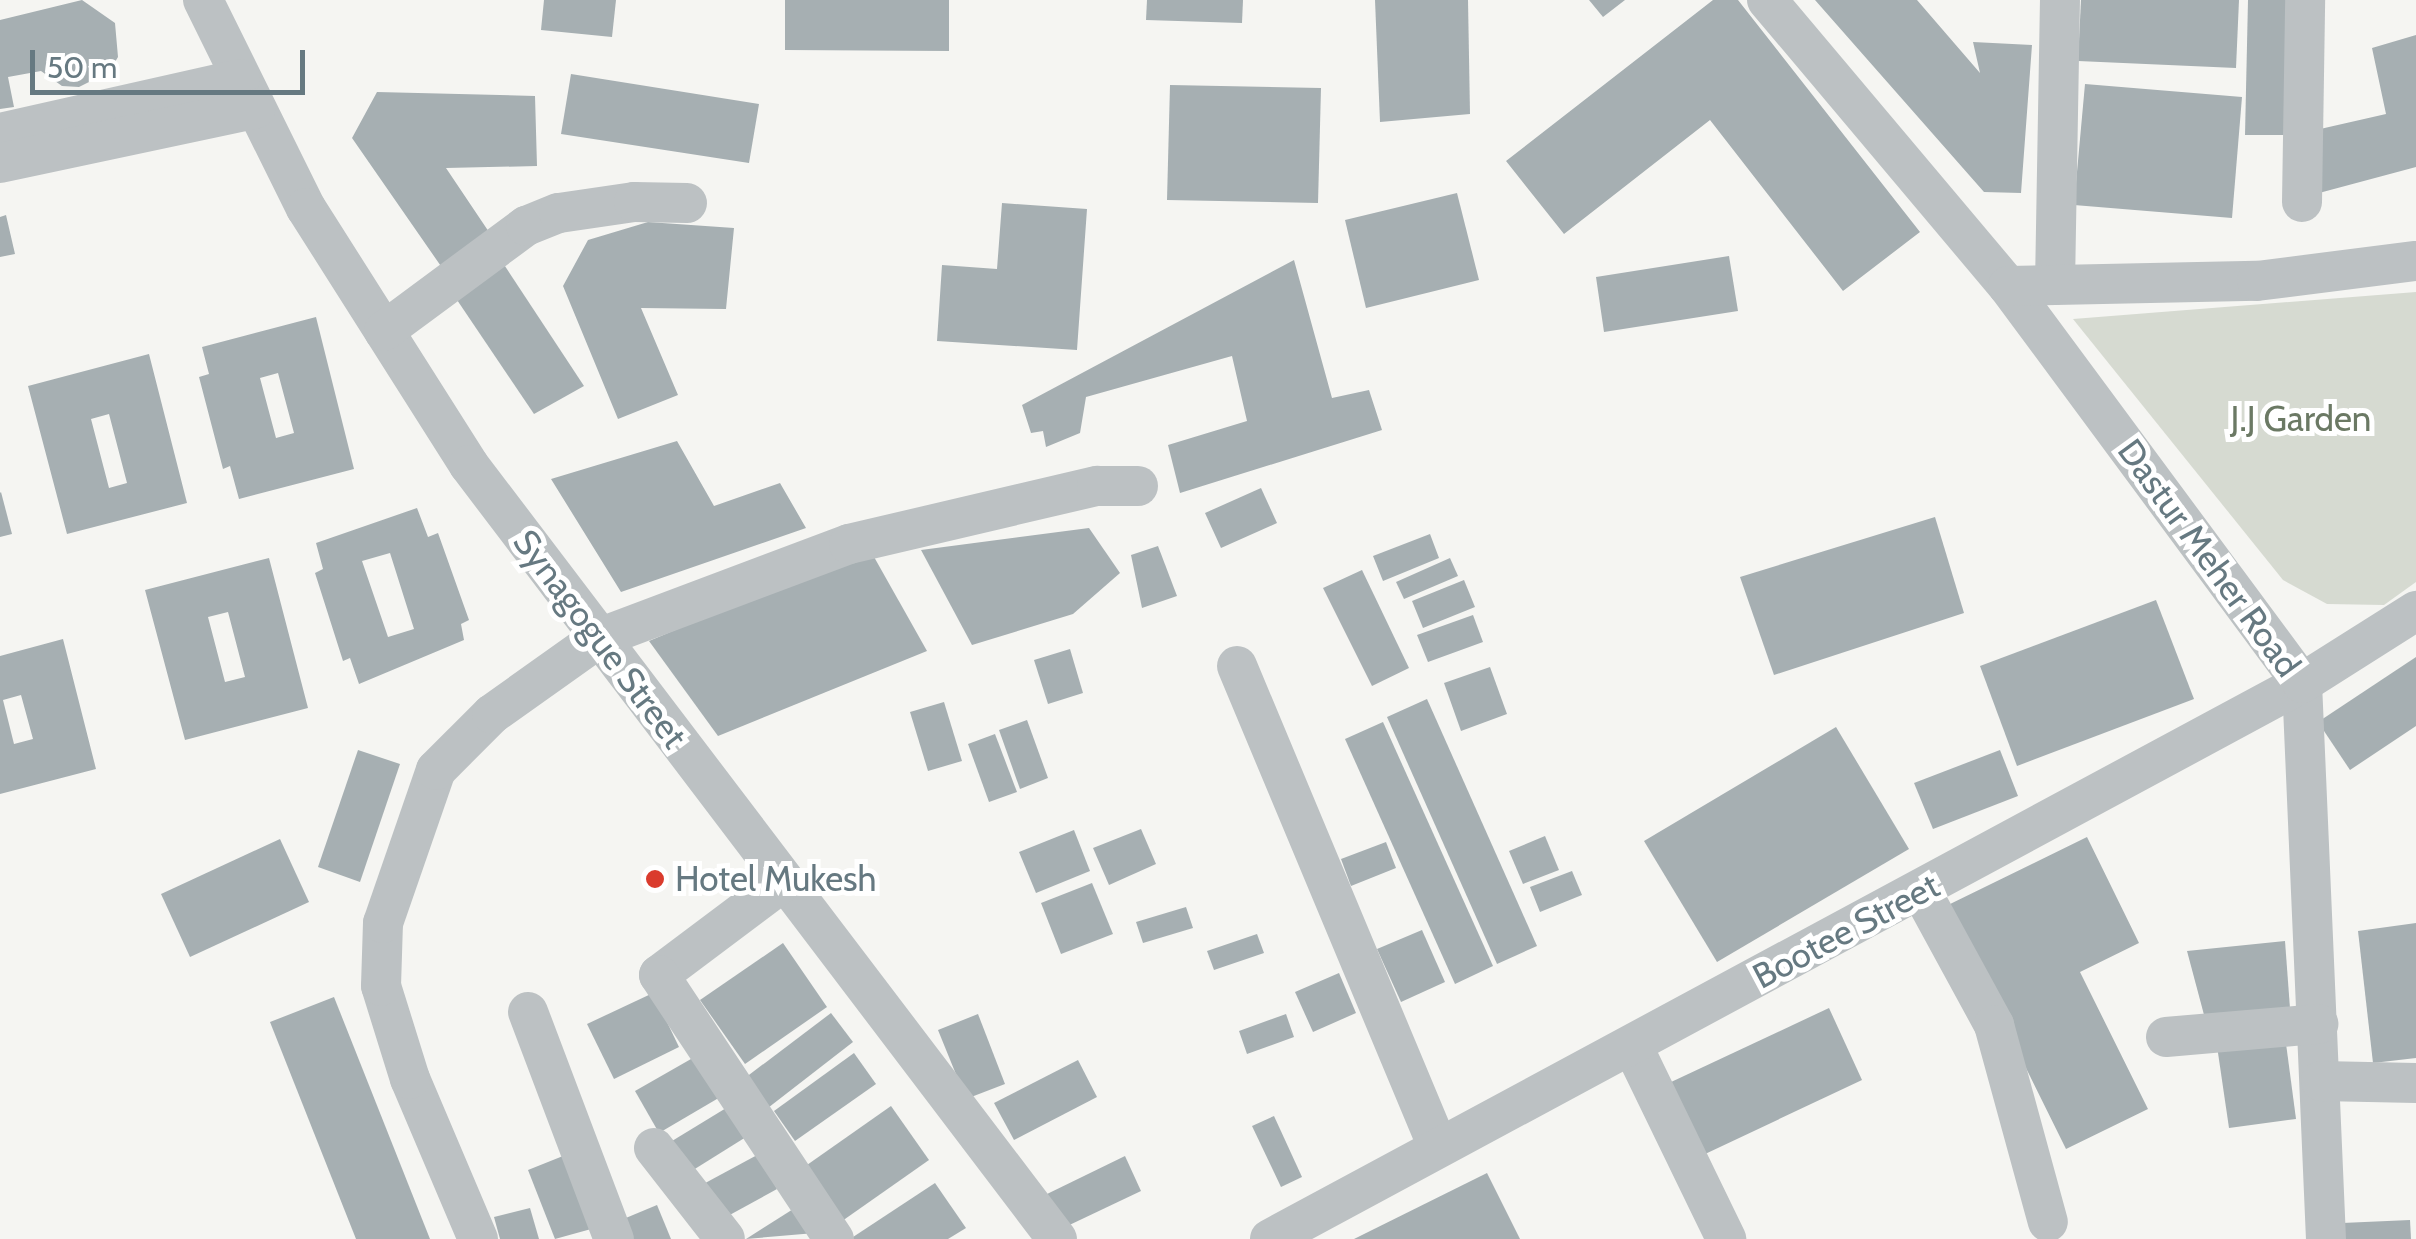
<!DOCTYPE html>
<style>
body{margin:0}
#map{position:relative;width:2416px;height:1239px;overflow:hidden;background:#f5f5f2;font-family:Cabin,sans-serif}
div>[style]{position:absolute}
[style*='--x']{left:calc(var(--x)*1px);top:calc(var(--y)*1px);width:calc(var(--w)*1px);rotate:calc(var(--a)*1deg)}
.green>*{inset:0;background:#d6dad1}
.building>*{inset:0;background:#a6afb2}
.minor>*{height:40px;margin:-20px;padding:0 20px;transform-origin:20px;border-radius:20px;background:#bcc1c3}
.dots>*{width:28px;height:28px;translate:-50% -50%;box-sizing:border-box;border:5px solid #fff;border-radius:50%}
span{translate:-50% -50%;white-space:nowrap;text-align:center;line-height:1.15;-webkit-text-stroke:10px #fff;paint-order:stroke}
.park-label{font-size:35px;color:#6b7964}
.street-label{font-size:35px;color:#667981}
.poi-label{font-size:35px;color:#667981}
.left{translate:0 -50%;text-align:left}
.scale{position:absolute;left:30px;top:50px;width:275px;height:45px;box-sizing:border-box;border:5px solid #667981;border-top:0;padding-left:12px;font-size:30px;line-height:35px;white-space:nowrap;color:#667981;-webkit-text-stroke:8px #fff;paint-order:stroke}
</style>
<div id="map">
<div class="green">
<div style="clip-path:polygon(2416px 292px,2416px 582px,2384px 605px,2327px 604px,2283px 580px,2073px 319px)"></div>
</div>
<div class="building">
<div style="clip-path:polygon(82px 0,115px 23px,118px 57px,109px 72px,79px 87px,62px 86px,41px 71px,8px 77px,14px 107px,0 109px,0 20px)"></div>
<div style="clip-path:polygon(544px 0,616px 0,612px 37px,541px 30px)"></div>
<div style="clip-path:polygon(785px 0,949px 0,949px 51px,785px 50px)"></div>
<div style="clip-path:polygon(1147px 0,1243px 0,1242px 23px,1146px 20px)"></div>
<div style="clip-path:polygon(1375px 0,1468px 0,1470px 114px,1380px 122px)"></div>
<div style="clip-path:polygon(1589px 0,1625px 0,1603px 17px)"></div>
<div style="clip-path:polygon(1713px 0,1738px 0,1920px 232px,1843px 291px,1710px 120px,1564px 234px,1506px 161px)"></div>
<div style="clip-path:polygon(1815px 0,1917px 0,1980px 73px,1973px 42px,2032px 45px,2021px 193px,1984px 192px)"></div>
<div style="clip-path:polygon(2081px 0,2239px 0,2236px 68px,2078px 61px)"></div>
<div style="clip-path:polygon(2248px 0,2291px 0,2288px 135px,2245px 135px)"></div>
<div style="clip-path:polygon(2416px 35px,2416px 167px,2319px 193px,2307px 132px,2386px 114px,2372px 48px)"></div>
<div style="clip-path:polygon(571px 74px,759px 104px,749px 163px,561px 134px)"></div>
<div style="clip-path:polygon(2085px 84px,2242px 97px,2232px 218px,2074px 205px)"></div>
<div style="clip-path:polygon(1170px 85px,1321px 88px,1318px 203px,1167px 200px)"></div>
<div style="clip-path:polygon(377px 92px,535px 96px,537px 166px,446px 168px,493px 238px,445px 272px,352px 138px)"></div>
<div style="clip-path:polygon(1457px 193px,1479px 280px,1366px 308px,1345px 220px)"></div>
<div style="clip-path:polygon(1002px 203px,1087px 209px,1077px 350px,937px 341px,942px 265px,997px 269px)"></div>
<div style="clip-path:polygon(6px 215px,15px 254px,0 257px,0 217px)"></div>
<div style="clip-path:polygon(648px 222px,734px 228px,726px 309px,641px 308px,678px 395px,618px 419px,563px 286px,588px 240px)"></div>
<div style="clip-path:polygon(1729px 256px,1738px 311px,1604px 332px,1596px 277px)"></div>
<div style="clip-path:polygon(499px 257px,584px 386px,534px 414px,451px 291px)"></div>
<div style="clip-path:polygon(1294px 260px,1332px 398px,1369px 390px,1382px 430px,1180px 493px,1168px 445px,1247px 421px,1232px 356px,1086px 397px,1080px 433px,1046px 447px,1043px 431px,1031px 433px,1022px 405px)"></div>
<div style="clip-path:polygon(evenodd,316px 317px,354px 469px,239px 499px,230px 466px,223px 469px,199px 377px,209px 374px,202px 347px,316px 317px,278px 373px,294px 433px,276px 438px,260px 378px,278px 373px)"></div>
<div style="clip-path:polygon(evenodd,149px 354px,187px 503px,67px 534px,28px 386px,149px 354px,109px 414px,127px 483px,109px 488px,91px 419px,109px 414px)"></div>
<div style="clip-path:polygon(677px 441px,714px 506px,780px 483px,806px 528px,621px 592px,551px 479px)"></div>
<div style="clip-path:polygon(1261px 488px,1277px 523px,1221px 548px,1205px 513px)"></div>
<div style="clip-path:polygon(1px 492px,12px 534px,0 537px,0 493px)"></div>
<div style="clip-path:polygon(evenodd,417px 508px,428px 537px,438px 533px,469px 620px,461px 624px,464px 640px,359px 684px,350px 658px,343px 661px,315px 573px,323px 569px,316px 543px,417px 508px,390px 553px,414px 629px,388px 637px,362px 561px,390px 553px)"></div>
<div style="clip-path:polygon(1935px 517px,1964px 613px,1774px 675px,1740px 577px)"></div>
<div style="clip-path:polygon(1089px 528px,1120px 573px,1073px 614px,972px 645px,921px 550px)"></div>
<div style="clip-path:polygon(1430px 534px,1439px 558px,1383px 581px,1373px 556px)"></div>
<div style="clip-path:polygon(1158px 546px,1177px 596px,1142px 608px,1131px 555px)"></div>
<div style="clip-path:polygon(869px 548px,927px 651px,718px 736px,649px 641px)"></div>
<div style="clip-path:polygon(evenodd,269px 558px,308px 708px,185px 740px,145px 590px,269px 558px,228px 612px,245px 677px,225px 682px,208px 617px,228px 612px)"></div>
<div style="clip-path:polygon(1450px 558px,1458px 576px,1404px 599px,1396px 582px)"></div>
<div style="clip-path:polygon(1362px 570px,1409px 668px,1372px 686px,1323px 588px)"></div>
<div style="clip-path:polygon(1464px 580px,1475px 607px,1423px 628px,1412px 601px)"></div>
<div style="clip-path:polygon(2156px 600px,2194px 699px,2017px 766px,1980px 666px)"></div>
<div style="clip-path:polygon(1473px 615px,1483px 642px,1428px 662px,1417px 635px)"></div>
<div style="clip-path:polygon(evenodd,63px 639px,96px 769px,0 794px,0 656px,63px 639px,21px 695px,33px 739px,14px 744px,3px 700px,21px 695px)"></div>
<div style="clip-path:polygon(1070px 649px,1083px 693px,1048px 704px,1034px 660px)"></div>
<div style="clip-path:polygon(2416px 657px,2416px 726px,2350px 770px,2318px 722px)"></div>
<div style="clip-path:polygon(1490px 667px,1507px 714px,1461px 731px,1444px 683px)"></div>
<div style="clip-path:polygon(1427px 699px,1537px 946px,1497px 964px,1387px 717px)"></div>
<div style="clip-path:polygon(944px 702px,962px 761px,928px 771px,910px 712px)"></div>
<div style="clip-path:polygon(1027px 720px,1048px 778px,1020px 789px,999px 730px)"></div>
<div style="clip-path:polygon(1383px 722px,1493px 966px,1455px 984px,1345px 739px)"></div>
<div style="clip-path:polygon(1836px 727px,1909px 849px,1717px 962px,1644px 841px)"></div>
<div style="clip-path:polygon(995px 734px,1017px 792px,989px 802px,968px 744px)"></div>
<div style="clip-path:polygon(358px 750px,400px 764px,360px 882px,318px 867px)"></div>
<div style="clip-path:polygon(2000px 750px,2018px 796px,1933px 829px,1914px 783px)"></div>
<div style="clip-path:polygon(1141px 829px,1156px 864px,1109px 885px,1093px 848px)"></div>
<div style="clip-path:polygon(1074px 830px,1090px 871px,1036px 893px,1019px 852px)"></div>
<div style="clip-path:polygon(1545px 836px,1559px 870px,1523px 884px,1509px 851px)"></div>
<div style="clip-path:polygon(2087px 837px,2139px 943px,2080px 972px,2148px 1109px,2066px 1149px,1946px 906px)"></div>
<div style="clip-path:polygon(280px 839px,309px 902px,190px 957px,161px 894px)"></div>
<div style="clip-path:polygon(1386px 842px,1396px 868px,1351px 886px,1341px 859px)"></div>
<div style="clip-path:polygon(1572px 871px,1582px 895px,1540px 912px,1530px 887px)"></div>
<div style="clip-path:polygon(1092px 883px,1113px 934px,1061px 954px,1041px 903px)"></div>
<div style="clip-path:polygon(1186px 907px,1193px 928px,1143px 943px,1136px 922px)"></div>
<div style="clip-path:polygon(2416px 923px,2416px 1058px,2373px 1063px,2358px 931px)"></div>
<div style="clip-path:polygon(1422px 930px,1445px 982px,1401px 1002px,1377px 949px)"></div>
<div style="clip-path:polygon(1257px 934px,1264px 953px,1214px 970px,1207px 951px)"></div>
<div style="clip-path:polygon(2285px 941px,2291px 1022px,2207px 1026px,2187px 951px)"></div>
<div style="clip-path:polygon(783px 943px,827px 1007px,745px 1064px,700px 1000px)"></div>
<div style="clip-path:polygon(1339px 973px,1356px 1013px,1313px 1032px,1295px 992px)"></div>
<div style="clip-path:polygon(653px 993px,679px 1047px,614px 1079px,587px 1024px)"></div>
<div style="clip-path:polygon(334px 997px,430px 1239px,356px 1239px,270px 1022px)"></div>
<div style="clip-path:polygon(1829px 1008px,1862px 1080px,1703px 1155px,1669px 1083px)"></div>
<div style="clip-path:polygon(831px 1013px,853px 1042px,764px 1111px,741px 1081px)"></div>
<div style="clip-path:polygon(978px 1014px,1005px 1084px,966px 1099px,938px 1030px)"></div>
<div style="clip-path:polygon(1286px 1014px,1294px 1037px,1247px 1054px,1239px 1031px)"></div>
<div style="clip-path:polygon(2285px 1036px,2296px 1119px,2229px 1128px,2217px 1046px)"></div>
<div style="clip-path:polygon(854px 1053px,876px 1084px,795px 1141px,774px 1111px)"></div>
<div style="clip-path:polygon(698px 1055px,722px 1096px,659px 1133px,635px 1091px)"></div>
<div style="clip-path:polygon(1078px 1060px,1097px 1097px,1014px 1140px,994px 1103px)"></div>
<div style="clip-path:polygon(736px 1102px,754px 1132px,690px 1172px,672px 1141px)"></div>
<div style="clip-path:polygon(891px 1106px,929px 1160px,835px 1226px,797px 1172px)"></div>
<div style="clip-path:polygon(1274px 1116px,1302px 1177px,1281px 1187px,1252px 1126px)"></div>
<div style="clip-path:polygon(573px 1152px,602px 1226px,555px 1239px,528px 1170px)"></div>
<div style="clip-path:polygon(759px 1154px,777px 1189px,715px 1223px,696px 1188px)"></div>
<div style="clip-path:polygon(1125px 1156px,1141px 1191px,1061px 1229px,1045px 1195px)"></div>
<div style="clip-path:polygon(1487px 1173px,1520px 1239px,1354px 1239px)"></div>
<div style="clip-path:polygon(935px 1183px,966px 1228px,948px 1239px,850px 1239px)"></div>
<div style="clip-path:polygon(657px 1205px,671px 1239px,615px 1239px,609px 1225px)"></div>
<div style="clip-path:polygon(798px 1206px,815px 1233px,746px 1239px)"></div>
<div style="clip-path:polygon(530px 1208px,539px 1239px,500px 1239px,494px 1217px)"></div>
<div style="clip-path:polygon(2410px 1220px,2411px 1239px,2342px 1239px,2342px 1223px)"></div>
</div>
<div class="minor">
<div style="--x:203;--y:0;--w:232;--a:63.7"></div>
<div style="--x:306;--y:208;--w:304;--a:57.6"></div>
<div style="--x:469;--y:465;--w:972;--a:52.78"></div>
<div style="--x:1767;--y:0;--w:374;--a:49.9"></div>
<div style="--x:2008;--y:286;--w:494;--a:53.5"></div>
<div style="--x:2302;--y:683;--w:557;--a:87.53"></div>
<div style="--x:0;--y:133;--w:246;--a:-12.7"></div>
<div style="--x:0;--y:163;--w:261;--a:-12"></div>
<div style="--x:2302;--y:202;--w:202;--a:-89.1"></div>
<div style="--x:2055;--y:285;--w:285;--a:-89"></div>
<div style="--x:2008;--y:286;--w:249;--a:-1.2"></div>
<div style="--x:2257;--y:281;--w:160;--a:-7.2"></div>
<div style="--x:384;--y:331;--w:177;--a:-36.5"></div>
<div style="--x:526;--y:226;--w:35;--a:-22"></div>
<div style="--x:559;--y:213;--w:76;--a:-8.3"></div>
<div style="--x:634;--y:202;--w:53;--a:1.1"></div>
<div style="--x:1237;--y:666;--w:521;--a:67.32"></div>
<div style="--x:783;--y:882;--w:155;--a:143.1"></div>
<div style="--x:659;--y:975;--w:317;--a:56.5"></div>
<div style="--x:1921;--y:891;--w:153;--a:61.4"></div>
<div style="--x:1994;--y:1025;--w:204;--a:74.7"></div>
<div style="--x:528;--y:1012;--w:243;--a:69.3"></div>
<div style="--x:2166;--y:1037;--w:153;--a:-4.9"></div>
<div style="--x:1632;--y:1045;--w:216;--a:64.1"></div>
<div style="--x:2321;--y:1081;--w:95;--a:1.2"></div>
<div style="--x:654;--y:1148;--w:115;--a:52"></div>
<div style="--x:478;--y:1239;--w:174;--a:-113"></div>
<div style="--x:410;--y:1079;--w:97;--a:-107.3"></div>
<div style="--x:381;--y:986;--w:63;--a:-88.2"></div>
<div style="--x:383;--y:923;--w:162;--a:-70.9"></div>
<div style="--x:436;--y:770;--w:79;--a:-45"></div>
<div style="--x:492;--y:714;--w:131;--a:-35.4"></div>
<div style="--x:599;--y:638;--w:267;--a:-20.6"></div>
<div style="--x:849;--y:544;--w:255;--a:-13.2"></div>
<div style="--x:1097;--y:486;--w:41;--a:0"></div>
<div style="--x:1270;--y:1239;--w:1172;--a:-28.31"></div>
<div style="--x:2302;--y:683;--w:135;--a:-32.3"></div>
</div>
<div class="dots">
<div style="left:655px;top:879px;background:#da3b2d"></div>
</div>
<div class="park-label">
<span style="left:2301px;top:419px">J.J Garden</span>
</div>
<div class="street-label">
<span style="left:2209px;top:558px;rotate:54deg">Dastur Meher Road</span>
<span style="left:600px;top:639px;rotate:53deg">Synagogue Street</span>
<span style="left:1846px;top:931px;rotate:-28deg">Bootee Street</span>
</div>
<div class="poi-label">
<span class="left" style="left:675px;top:879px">Hotel Mukesh</span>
</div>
<div class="scale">50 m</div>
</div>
